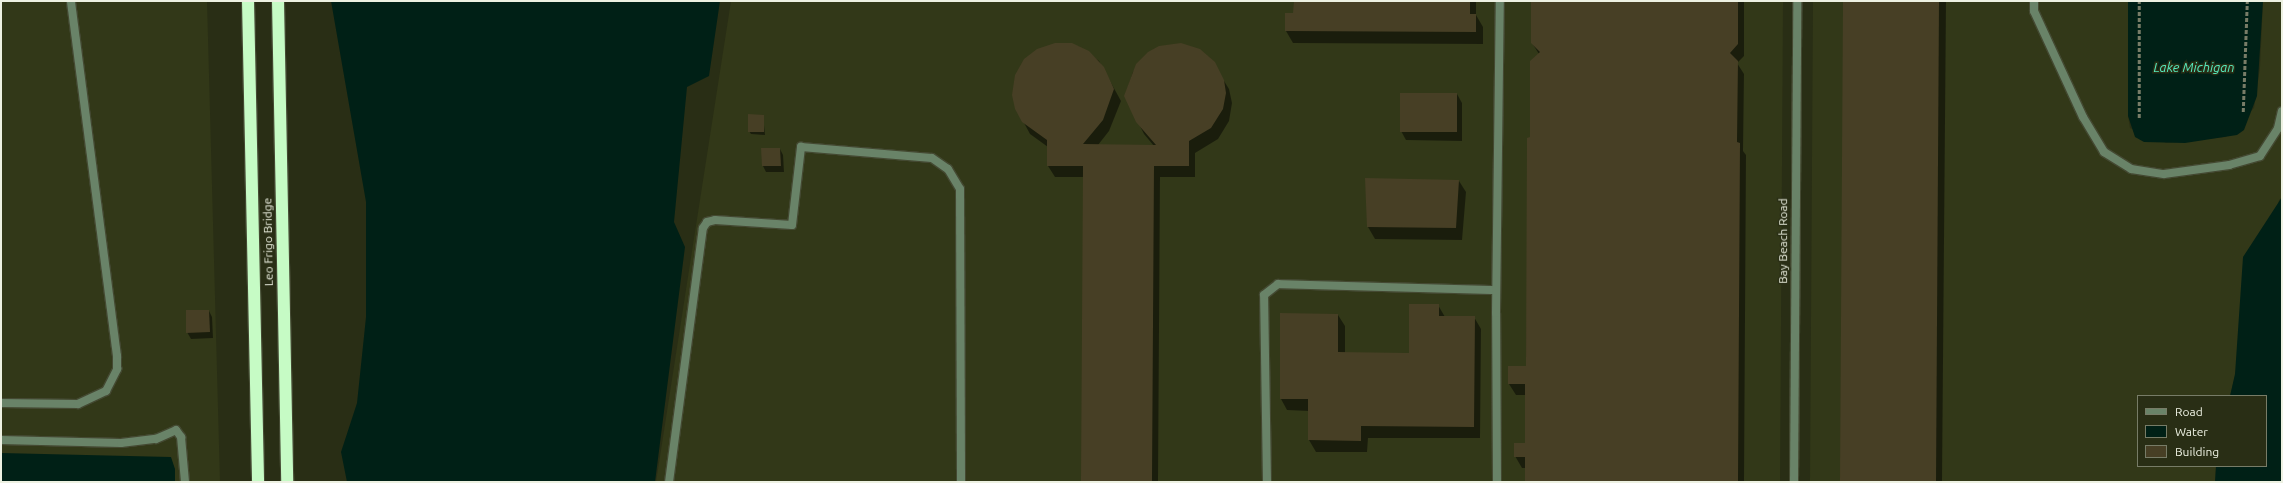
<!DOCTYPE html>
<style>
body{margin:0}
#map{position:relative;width:2283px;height:483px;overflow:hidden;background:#292e15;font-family:Ubuntu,sans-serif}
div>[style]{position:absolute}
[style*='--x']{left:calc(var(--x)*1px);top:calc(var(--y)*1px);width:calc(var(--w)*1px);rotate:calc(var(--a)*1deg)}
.built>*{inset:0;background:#323818}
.water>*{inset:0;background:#002016}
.shadow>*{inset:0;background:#0007}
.building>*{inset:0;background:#473f25}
.path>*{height:2.5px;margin-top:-1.25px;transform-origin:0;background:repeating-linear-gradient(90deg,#787c67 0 4px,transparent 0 6px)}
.roads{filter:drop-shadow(1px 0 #444932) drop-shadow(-1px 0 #444932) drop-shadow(0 1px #444932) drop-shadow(0 -1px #444932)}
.service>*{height:8px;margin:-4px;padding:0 4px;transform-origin:4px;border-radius:4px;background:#698368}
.minor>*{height:8px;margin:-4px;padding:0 4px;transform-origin:4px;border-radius:4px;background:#698368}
.motorway>*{height:12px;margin:-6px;padding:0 6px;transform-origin:6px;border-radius:6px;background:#c6fbc5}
span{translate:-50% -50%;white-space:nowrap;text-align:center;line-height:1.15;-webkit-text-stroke:3px #292e15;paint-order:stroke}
.street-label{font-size:12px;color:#edf1e2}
.water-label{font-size:13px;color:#55ebbf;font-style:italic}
.frame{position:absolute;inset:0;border:2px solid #edf1e2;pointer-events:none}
.legend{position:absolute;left:2137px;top:395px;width:130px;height:72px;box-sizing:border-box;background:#292e15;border:1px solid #777c67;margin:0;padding:5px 7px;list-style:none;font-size:12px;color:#edf1e2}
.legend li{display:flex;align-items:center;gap:8px;height:20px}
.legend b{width:20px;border:1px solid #777c67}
</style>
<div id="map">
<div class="built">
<div style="clip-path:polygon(1px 1px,207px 1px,220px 482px,1px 482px)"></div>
<div style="clip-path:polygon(731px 1px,1783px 1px,1780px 482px,656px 482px)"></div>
<div style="clip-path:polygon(1813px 1px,2128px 1px,2128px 116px,2130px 128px,2166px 143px,2226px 137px,2254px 108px,2260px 68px,2263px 1px,2282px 1px,2282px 197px,2279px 200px,2230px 396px,2138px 396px,2138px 466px,2216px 466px,2215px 482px,1810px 482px)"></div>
</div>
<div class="water">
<div style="clip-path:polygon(331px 1px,720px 1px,709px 76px,687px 87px,674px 222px,685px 247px,655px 482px,347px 482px,341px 452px,357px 403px,366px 317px,366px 202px)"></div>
<div style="clip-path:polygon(2128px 1px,2263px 1px,2257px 96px,2244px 130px,2237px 135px,2185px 143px,2144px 142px,2135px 137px,2128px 116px)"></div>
<div style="clip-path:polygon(2282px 197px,2282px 482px,2215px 482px,2216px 466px,2266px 466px,2266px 396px,2230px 396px,2235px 374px,2243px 257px)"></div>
<div style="clip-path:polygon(1px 453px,171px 457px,175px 469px,175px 482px,1px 482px)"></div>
</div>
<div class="shadow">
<div style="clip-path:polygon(1295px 1px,1476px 1px,1476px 15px,1483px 27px,1483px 44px,1293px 43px,1286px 31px,1294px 14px)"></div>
<div style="clip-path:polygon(1532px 1px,1744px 1px,1744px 56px,1737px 63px,1744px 74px,1743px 151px,1746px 155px,1744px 482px,1526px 482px,1526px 468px,1522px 468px,1515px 456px,1526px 444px,1526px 395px,1516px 395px,1509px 384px,1526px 367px,1531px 138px,1539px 54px,1532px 43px)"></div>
<div style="clip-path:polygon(1844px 1px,1946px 1px,1942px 482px,1841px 482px)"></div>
<div style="clip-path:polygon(1078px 46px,1099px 61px,1121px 101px,1109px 131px,1098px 145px,1154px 146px,1144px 134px,1125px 96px,1133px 72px,1141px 60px,1189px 46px,1209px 57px,1229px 89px,1232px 103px,1229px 121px,1218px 139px,1195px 153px,1195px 177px,1160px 177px,1158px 482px,1082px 482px,1084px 177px,1055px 177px,1048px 166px,1048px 147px,1030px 134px,1016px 108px)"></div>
<div style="clip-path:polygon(1457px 94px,1462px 103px,1462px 141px,1406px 140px,1401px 131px)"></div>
<div style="clip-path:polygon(763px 116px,765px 135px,751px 134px,749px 131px)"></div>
<div style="clip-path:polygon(780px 149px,783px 155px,784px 172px,766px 172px,763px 166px)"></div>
<div style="clip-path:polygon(1459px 181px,1466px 192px,1462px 240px,1375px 239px,1368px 227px)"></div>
<div style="clip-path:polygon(1438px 305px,1445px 317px,1474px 317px,1481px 329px,1480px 438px,1368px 438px,1367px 452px,1316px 452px,1309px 440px,1309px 411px,1287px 410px,1281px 399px,1338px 315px,1345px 326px,1345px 353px,1410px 354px)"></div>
<div style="clip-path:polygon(209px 311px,212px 317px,213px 338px,191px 339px,187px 332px)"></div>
</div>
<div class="building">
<div style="clip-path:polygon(1294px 1px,1470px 1px,1470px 14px,1476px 14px,1476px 32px,1285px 31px,1285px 13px,1293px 13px)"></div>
<div style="clip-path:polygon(1531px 1px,1738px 1px,1738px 44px,1730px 53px,1738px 61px,1737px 142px,1740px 143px,1738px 482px,1525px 482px,1525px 457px,1514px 457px,1514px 443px,1525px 443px,1525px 384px,1508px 384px,1508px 366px,1526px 366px,1527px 138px,1530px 137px,1530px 61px,1540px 52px,1531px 43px)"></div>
<div style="clip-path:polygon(1843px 1px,1939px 1px,1936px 482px,1840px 482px)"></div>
<div style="clip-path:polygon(1055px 43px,1072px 43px,1089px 51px,1104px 67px,1114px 89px,1103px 120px,1083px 144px,1156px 145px,1136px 122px,1124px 96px,1136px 64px,1148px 52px,1159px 46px,1181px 43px,1200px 49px,1215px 62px,1224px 80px,1226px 93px,1223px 109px,1211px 128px,1189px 141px,1189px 166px,1154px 166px,1152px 482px,1081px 482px,1083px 166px,1047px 166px,1047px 140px,1022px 122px,1015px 109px,1012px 95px,1015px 75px,1024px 59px,1037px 49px)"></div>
<div style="clip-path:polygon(1400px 93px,1457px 93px,1457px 132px,1400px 132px)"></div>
<div style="clip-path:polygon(748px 114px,764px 115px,764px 132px,748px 132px)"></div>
<div style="clip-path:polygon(761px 148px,780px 148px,781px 166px,762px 166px)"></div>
<div style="clip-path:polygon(1365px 178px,1459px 180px,1456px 228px,1367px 227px)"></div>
<div style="clip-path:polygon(1409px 304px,1439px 304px,1439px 316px,1475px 316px,1474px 427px,1361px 426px,1361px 441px,1308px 440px,1308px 399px,1280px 399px,1280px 313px,1338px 314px,1338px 352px,1409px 353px)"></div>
<div style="clip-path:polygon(186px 310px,209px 310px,210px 332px,186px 333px)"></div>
</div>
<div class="path">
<div style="--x:2243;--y:112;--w:111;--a:-87.9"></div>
<div style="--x:2139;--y:118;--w:117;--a:-90"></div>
</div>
<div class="roads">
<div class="service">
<div style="--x:2034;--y:1;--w:10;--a:90"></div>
<div style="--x:2034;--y:11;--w:117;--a:65.2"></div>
<div style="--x:2083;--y:117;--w:41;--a:59"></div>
<div style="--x:2104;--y:152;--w:32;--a:32"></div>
<div style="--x:2131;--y:169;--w:33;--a:9"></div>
<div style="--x:2164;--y:174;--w:66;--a:-7.9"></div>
<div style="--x:2229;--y:165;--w:32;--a:-16"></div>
<div style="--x:2260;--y:156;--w:33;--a:-57"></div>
<div style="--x:2278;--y:128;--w:17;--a:-77"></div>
<div style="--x:1;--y:403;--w:77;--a:0.7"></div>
<div style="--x:78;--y:404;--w:31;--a:-25"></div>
<div style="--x:106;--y:391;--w:25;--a:-63"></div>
<div style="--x:117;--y:369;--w:13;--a:-90"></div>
<div style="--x:117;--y:356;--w:358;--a:-97.4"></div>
<div style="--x:1;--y:440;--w:120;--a:1.4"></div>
<div style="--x:121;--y:443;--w:35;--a:-7"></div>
<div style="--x:156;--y:439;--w:22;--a:-24"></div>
<div style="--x:176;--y:430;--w:9;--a:54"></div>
<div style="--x:181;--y:437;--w:45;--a:84.9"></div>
<div style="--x:669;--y:482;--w:256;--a:-82.4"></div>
<div style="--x:703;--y:228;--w:7;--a:-56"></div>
<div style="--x:707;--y:222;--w:8;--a:-14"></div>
<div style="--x:715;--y:220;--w:77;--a:3.7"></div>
<div style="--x:792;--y:225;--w:79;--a:-83.4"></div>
<div style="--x:801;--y:147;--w:131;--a:4.8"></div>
<div style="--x:932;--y:158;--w:19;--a:35"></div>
<div style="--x:948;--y:169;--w:23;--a:59"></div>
<div style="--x:960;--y:189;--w:293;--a:89.8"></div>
<div style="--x:1267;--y:482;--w:187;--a:-90.9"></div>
<div style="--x:1264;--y:295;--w:18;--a:-38"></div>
<div style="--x:1278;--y:284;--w:218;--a:1.6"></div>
<div style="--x:1497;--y:482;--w:169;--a:-90.3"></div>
<div style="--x:1496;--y:313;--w:312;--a:-89.3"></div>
</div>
<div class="minor">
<div style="--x:1794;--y:482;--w:481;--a:-89.6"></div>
</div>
<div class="motorway">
<div style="--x:248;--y:1;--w:481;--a:88.8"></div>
<div style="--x:278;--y:1;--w:481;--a:88.9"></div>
</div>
</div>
<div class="street-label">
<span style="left:1783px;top:241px;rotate:-90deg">Bay Beach Road</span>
<span style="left:268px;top:242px;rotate:-91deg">Leo Frigo Bridge</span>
</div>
<div class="water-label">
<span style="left:2194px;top:67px">Lake Michigan</span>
</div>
<div class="frame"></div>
<ul class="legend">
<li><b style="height:5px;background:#698368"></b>Road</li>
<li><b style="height:11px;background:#002016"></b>Water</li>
<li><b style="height:11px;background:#473f25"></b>Building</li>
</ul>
</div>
